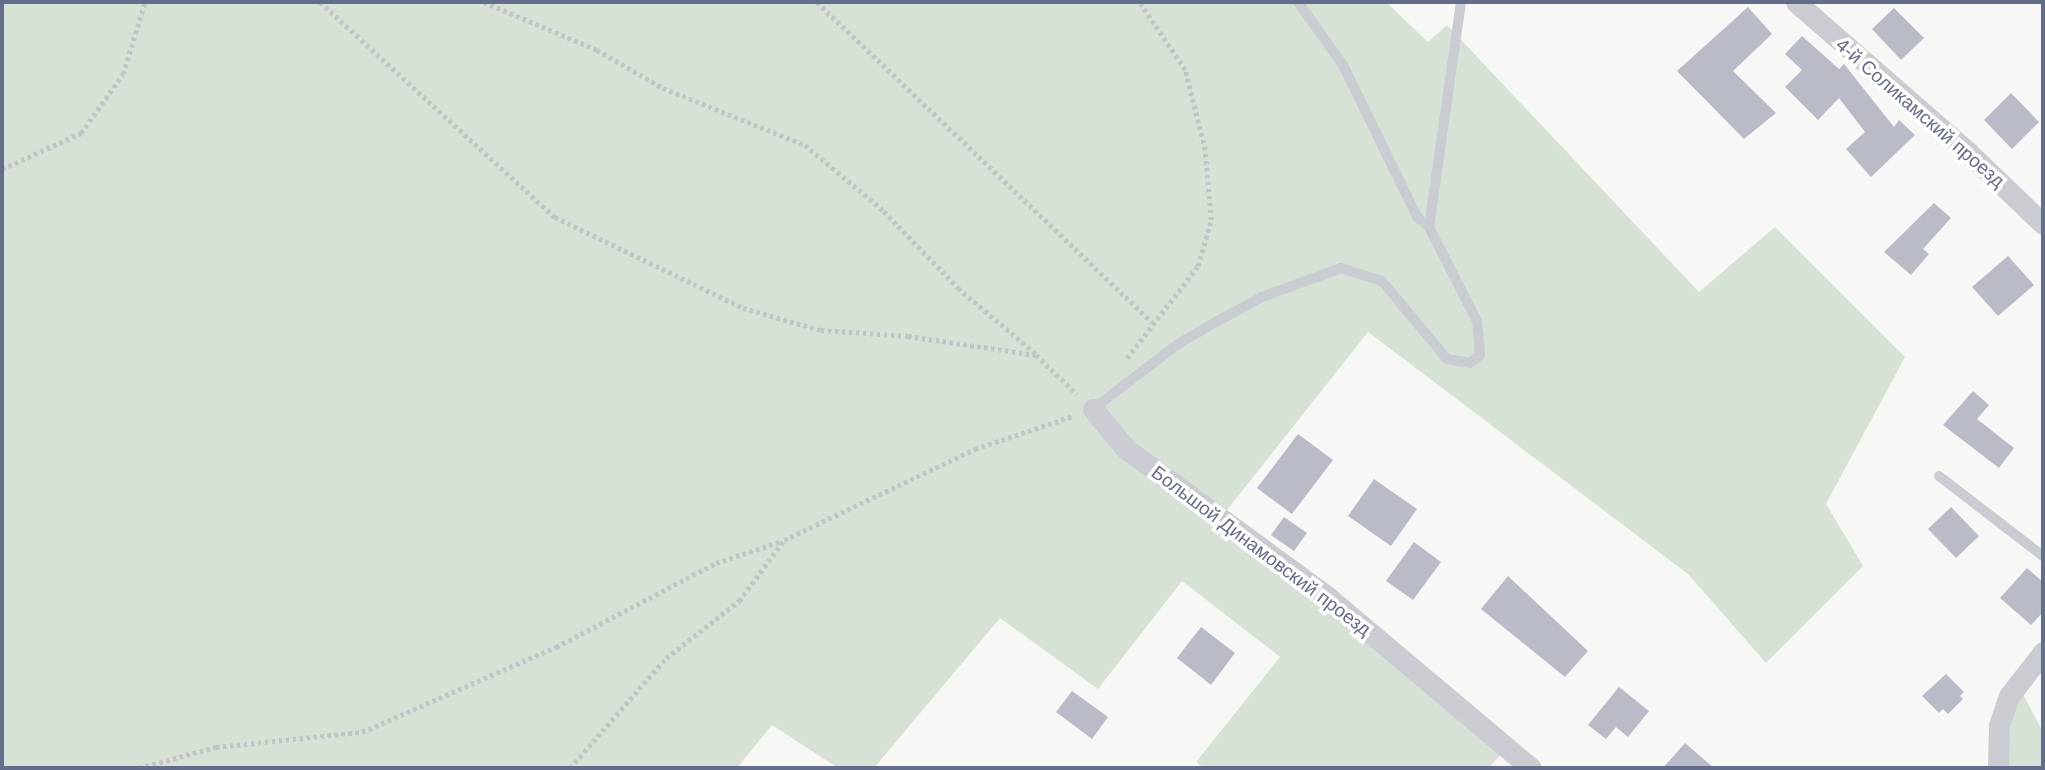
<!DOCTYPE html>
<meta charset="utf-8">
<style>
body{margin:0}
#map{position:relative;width:2045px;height:770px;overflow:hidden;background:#f7f8f5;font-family:Helvetica,sans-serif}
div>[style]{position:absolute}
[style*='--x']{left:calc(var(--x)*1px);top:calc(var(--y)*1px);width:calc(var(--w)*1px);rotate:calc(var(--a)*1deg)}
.green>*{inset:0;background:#d7e1d6}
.building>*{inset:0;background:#b9bcc6}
.path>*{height:4.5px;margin-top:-2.25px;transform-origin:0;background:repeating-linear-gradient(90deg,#c3c4c7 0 3.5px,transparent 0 7px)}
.service>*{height:10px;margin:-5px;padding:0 5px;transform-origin:5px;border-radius:5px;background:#caccd1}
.minor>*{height:21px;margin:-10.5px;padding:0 10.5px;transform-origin:10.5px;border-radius:10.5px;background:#caccd1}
span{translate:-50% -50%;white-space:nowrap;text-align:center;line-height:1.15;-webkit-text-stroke:7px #fff;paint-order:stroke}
.street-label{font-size:19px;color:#646d8a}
.frame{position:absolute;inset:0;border:4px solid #646d8a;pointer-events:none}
</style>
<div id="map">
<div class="green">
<div style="clip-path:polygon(2px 2px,1386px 2px,1428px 42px,1447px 25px,1699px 292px,1775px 227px,1905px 357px,1826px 504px,1863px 566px,1766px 663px,1688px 574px,1368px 332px,1223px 515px,1515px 741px,1488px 768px,1204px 768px,1196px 762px,1280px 657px,1182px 581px,1098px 689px,1000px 618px,874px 768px,838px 768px,772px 725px,737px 768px,2px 768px)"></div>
<div style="clip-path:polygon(2021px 690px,2043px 732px,2043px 768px,2005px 768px,2014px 702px)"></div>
</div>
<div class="building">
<div style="clip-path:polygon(1748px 7px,1772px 34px,1733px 71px,1776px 113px,1744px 139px,1677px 71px)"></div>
<div style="clip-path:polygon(1894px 8px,1924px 38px,1901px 60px,1872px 29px)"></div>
<div style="clip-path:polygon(1802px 36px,1839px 69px,1844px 64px,1894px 127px,1899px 120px,1915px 135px,1871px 177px,1846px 149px,1865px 132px,1839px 98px,1818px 120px,1785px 87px,1802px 70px,1785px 54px)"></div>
<div style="clip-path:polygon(2011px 93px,2039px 122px,2012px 149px,1984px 120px)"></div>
<div style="clip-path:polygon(1934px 203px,1951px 218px,1923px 249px,1929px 254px,1911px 275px,1884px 252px)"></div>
<div style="clip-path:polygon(2008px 256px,2034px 285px,1998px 316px,1972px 287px)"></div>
<div style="clip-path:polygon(1973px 391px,1989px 405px,1977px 419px,2014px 448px,1999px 468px,1943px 425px)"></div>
<div style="clip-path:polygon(1298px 434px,1333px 460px,1292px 514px,1257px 488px)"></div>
<div style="clip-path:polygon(1374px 479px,1417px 509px,1391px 546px,1348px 516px)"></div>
<div style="clip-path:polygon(1951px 507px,1979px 536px,1956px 558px,1928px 529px)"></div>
<div style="clip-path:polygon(1284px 517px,1307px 533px,1294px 551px,1271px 535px)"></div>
<div style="clip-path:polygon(1414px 542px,1441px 562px,1413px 600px,1386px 581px)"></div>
<div style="clip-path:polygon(2027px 568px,2043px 582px,2043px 612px,2031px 625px,2000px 598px)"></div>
<div style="clip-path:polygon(1508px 576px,1588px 651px,1565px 677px,1481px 609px)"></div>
<div style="clip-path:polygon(1201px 627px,1235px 653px,1211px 685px,1177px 658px)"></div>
<div style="clip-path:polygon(1946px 674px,1964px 692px,1960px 696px,1963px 699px,1948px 714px,1943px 709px,1939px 713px,1922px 696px)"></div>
<div style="clip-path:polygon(1619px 687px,1649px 711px,1628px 737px,1616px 727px,1606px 739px,1588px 725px)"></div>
<div style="clip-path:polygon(1072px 691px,1108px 717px,1092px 739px,1056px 712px)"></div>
<div style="clip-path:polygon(1685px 743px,1714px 768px,1663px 768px)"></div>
</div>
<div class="path">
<div style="--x:320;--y:2;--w:319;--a:42.5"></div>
<div style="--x:555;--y:217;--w:209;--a:25.8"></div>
<div style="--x:743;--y:308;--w:81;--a:15.8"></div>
<div style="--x:821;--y:330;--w:87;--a:3.9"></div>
<div style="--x:908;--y:336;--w:129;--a:8.4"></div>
<div style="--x:1036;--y:355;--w:57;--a:43.6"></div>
<div style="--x:484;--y:2;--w:123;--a:23"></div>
<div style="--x:597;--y:50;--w:76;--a:29.9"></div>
<div style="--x:663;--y:88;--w:153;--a:21.9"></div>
<div style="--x:805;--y:145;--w:103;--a:39.9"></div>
<div style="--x:884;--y:211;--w:107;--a:46.1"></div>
<div style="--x:958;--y:288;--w:102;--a:40.2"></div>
<div style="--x:817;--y:2;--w:463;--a:43.7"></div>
<div style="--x:2;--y:169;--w:87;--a:-24.5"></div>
<div style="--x:81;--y:133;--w:72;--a:-54.6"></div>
<div style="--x:123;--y:74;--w:75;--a:-73"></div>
<div style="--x:1127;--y:358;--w:116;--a:-52.3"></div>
<div style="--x:1198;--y:266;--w:48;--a:-74.2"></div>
<div style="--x:1211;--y:220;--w:70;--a:-94.9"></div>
<div style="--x:1205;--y:150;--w:82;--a:-104"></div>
<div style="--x:1185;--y:70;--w:82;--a:-124.1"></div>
<div style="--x:139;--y:768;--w:80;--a:-15.3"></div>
<div style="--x:216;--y:747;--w:147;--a:-5.9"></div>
<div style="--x:362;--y:732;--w:212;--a:-23.7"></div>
<div style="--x:556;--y:647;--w:181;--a:-27.7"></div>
<div style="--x:716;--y:563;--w:70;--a:-18.4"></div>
<div style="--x:570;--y:768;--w:146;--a:-48.9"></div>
<div style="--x:666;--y:658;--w:93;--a:-38"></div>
<div style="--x:739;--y:601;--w:76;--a:-53.6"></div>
<div style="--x:784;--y:540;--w:212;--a:-25.5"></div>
<div style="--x:975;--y:449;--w:103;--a:-18.6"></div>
</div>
<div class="service">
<div style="--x:1298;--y:2;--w:77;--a:54.5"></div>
<div style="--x:1343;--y:65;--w:169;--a:64"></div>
<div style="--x:1417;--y:217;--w:16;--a:40"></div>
<div style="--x:1093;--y:409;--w:107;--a:-37.4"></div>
<div style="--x:1178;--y:344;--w:44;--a:-30.1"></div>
<div style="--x:1216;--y:322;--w:52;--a:-28.5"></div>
<div style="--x:1262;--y:297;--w:84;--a:-20.2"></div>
<div style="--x:1341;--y:268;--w:43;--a:17.6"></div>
<div style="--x:1382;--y:281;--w:102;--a:50.2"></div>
<div style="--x:1447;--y:359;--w:23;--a:10"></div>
<div style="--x:1470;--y:363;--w:13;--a:-39"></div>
<div style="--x:1480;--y:355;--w:34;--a:-95"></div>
<div style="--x:1477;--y:321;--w:106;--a:-117.1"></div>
<div style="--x:1429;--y:227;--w:227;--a:-81.9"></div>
<div style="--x:1939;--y:476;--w:131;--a:37.6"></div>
</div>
<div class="minor">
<div style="--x:1796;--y:2;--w:230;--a:41.1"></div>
<div style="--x:1969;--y:153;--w:103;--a:43.8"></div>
<div style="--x:1093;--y:409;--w:50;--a:50.6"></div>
<div style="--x:1125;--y:448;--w:253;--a:36.3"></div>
<div style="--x:1329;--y:598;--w:264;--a:40.1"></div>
<div style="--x:1998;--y:768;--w:43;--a:-88.7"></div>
<div style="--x:1999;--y:725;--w:31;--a:-71"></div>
<div style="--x:2009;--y:696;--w:56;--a:-52.3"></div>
</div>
<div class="street-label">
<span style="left:1920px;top:113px;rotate:41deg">4-й Соликамский проезд</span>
<span style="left:1261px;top:551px;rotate:37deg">Большой Динамовский проезд</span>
</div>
<div class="frame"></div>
</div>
